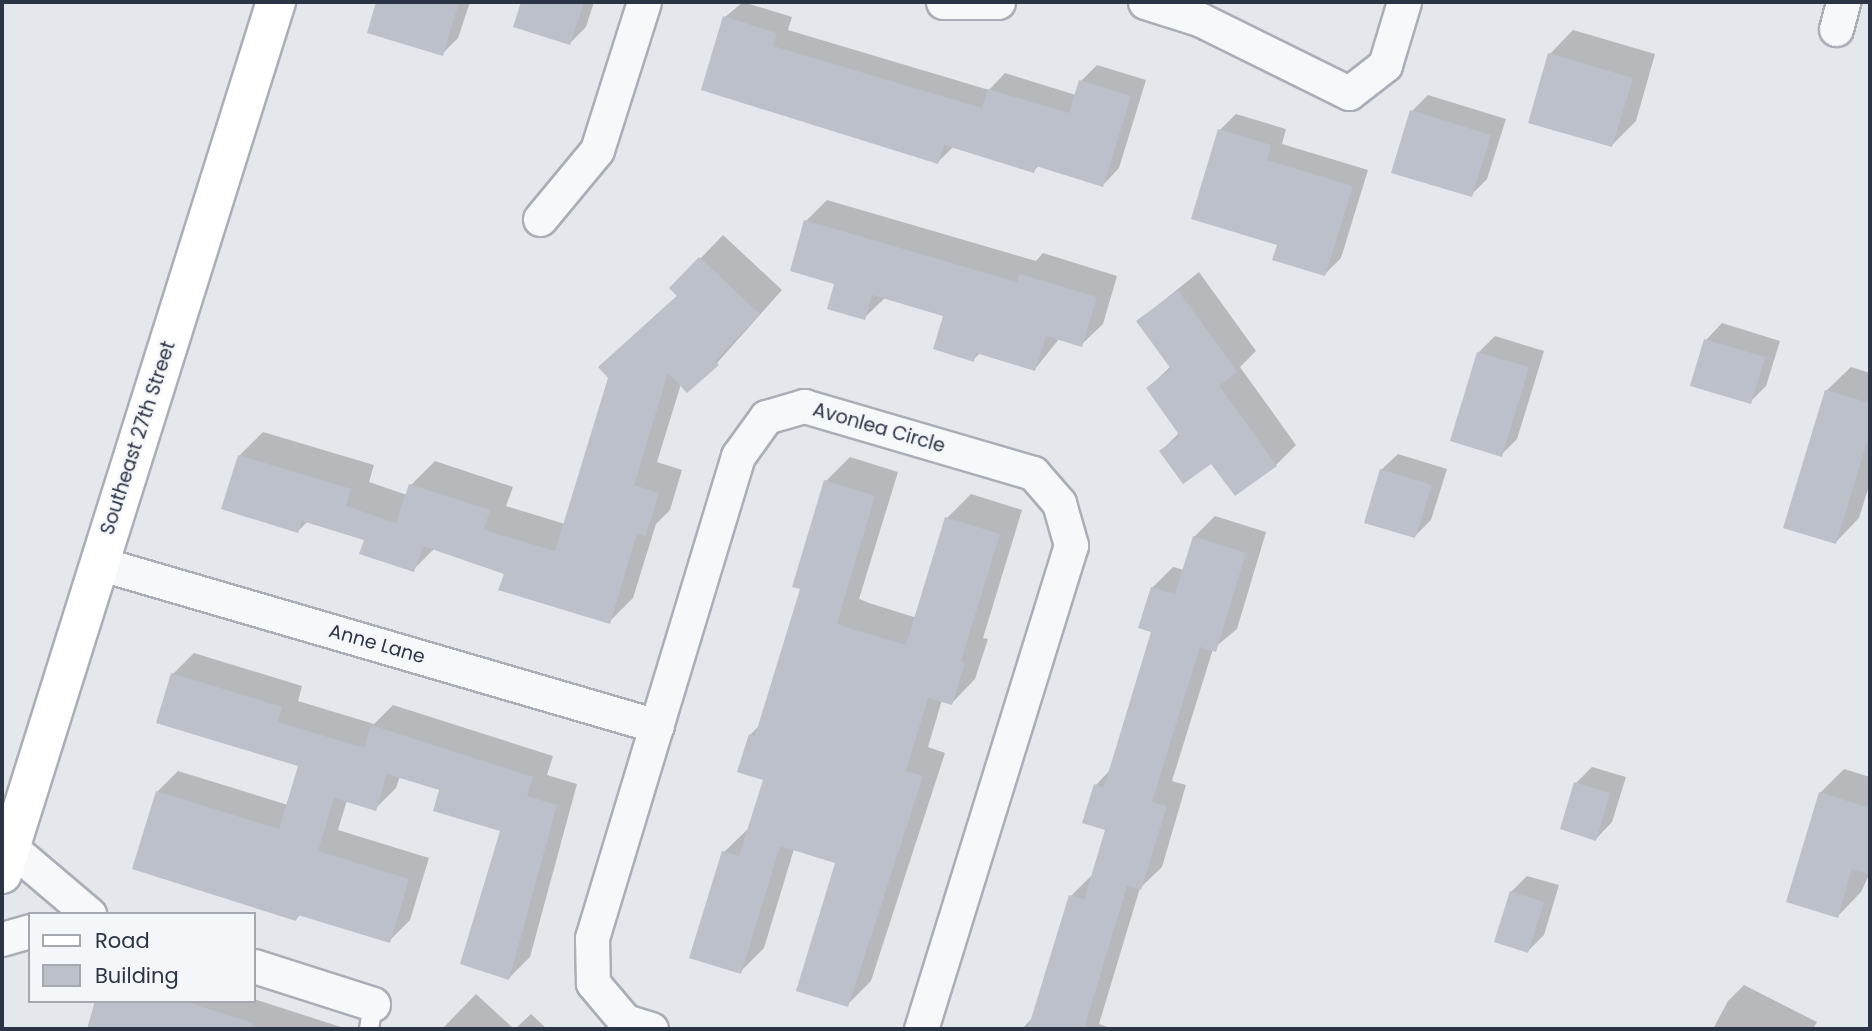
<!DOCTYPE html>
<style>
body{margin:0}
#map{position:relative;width:1872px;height:1031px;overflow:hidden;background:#e4e7ec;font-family:Poppins,sans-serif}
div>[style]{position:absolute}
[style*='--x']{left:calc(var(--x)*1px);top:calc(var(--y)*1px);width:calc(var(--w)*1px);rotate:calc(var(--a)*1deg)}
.shadow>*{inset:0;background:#0003}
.building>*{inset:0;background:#bbc0ca}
.roads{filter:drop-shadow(2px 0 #a9aeb7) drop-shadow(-2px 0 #a9aeb7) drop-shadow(0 2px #a9aeb7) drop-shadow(0 -2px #a9aeb7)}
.lane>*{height:18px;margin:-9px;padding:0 9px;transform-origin:9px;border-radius:9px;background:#f7f8fa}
.street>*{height:33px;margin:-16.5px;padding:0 16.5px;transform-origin:16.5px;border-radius:16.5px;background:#f7f8fa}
.primary>*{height:38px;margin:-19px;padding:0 19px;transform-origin:19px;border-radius:19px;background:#fff}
span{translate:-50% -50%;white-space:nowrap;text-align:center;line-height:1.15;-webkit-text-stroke:5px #f4f6f9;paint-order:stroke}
.street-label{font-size:19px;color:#2b3445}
.frame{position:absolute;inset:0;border:4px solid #2b3445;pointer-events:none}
.legend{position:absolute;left:28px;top:912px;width:228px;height:91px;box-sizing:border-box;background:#f4f6f9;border:2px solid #a4a8b1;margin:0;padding:9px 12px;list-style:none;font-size:21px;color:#2b3445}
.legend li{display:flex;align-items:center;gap:14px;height:35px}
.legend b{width:35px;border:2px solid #a4a8b1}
</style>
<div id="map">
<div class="shadow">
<div style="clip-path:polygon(378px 2px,470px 2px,458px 38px,442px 54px,369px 32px)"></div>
<div style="clip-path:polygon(523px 2px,594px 2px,586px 27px,570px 43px,515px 26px)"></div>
<div style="clip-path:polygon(743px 2px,792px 17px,788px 30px,989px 90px,1005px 73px,1076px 95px,1081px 81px,1097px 65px,1146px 80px,1119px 168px,1103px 185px,1039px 165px,1034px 171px,954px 146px,938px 162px,725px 17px)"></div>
<div style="clip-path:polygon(1573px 30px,1655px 54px,1636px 121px,1612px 145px,1550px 54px)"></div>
<div style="clip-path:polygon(1428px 95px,1506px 119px,1487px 179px,1471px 195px,1412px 111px)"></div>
<div style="clip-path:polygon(1236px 114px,1286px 129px,1282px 144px,1368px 170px,1341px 258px,1325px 274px,1279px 244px,1220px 130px)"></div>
<div style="clip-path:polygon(827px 200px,1036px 261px,1043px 253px,1117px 276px,1103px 324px,1081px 345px,1059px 339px,1035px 369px,981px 352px,973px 360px,945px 315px,886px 297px,864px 318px,836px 282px,806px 221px)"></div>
<div style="clip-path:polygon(723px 235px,782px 290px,717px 363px,687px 391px,681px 384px,657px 462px,682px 470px,670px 510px,656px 524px,633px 598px,609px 622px,506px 572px,435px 548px,413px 570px,366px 538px,308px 521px,298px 531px,224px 508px,240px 455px,263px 432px,374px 465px,369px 482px,407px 495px,411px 485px,435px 461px,513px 487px,506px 506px,565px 524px,625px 343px,678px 295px,700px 259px)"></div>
<div style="clip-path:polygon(1199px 272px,1256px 351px,1240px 367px,1296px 445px,1276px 465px,1212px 461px,1161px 451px,1180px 432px,1148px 388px,1171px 366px,1138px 321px)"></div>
<div style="clip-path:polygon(1722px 323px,1780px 341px,1766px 386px,1750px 402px,1706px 340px)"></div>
<div style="clip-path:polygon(1495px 336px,1544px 351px,1517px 439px,1501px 455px,1452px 440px,1479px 352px)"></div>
<div style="clip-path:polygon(1851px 367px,1870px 373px,1870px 483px,1859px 518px,1836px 542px,1785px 527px,1827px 390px)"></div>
<div style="clip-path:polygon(1398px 454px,1447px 469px,1431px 520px,1415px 536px,1381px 470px)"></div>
<div style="clip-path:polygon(850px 457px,898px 472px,859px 599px,869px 603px,917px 618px,947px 518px,971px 494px,1022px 510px,983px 638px,988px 639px,975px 679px,952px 703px,942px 700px,928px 747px,945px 753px,871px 981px,847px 1005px,837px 862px,794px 849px,764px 948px,740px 972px,724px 852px,749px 828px,765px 779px,750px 735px,760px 725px,802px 588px,826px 481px)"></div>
<div style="clip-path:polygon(1215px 516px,1266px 532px,1237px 629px,1213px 649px,1172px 781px,1186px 785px,1162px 867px,1140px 888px,1099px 1024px,1113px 1029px,1022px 1029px,1034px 1016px,1071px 896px,1092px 875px,1107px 829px,1096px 785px,1111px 769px,1153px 631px,1152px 588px,1173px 567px,1184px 570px,1194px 537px)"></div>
<div style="clip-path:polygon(194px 653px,302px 686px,298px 701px,374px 724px,393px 705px,553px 756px,547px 775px,577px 784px,530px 957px,509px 978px,503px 830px,441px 789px,400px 776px,396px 788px,375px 809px,347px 800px,338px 830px,429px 858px,410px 920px,389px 941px,301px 914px,296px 919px,157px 792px,178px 771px,288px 805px,300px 765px,173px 674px)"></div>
<div style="clip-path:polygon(1592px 767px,1626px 777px,1612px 822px,1596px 839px,1576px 783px)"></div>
<div style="clip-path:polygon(1844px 769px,1870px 777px,1870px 873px,1861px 892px,1838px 916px,1820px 793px)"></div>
<div style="clip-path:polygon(1527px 876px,1559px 885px,1544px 935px,1528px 951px,1511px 892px)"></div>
<div style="clip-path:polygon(1744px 985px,1817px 1022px,1813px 1029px,1713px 1029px,1728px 1001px)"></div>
<div style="clip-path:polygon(476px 994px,514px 1029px,442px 1029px)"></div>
<div style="clip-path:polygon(254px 999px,347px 1029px,88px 1029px,97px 1001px)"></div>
<div style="clip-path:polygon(531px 1014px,547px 1029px,515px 1029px)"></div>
</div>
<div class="building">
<div style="clip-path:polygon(376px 2px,459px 2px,443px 56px,367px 33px)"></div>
<div style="clip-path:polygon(521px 2px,584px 2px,570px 45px,513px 27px)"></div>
<div style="clip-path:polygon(723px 16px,777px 33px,773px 46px,982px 108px,988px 89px,1069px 113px,1079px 80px,1131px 96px,1103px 187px,1036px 166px,1034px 173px,944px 145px,938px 164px,701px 90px)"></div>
<div style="clip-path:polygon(1548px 53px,1633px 78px,1612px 147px,1528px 123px)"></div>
<div style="clip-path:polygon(1410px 110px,1491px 135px,1472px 197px,1391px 173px)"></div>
<div style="clip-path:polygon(1218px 129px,1271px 145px,1267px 160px,1353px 186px,1325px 276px,1272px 260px,1277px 245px,1191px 219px)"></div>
<div style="clip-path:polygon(804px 220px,1017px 282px,1020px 274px,1097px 297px,1082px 347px,1046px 336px,1035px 371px,976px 353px,974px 362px,933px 349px,943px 316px,872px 295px,865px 320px,827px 309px,834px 284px,790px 271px)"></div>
<div style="clip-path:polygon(699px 257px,760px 314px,715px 361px,719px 365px,687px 393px,668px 373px,634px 485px,659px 493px,646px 536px,637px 533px,610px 624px,498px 590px,504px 574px,423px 546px,414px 572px,359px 554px,364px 540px,302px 521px,298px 533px,221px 509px,238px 455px,351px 489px,346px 506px,396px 523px,409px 484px,490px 510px,484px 530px,555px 551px,608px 378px,598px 367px,677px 296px,669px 288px)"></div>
<div style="clip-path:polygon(1178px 290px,1237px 372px,1219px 386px,1277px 466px,1235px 496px,1211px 464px,1183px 484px,1159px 451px,1180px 436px,1146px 388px,1171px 369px,1136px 321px)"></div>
<div style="clip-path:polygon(1704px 339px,1765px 357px,1751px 404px,1690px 386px)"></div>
<div style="clip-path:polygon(1477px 352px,1529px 367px,1502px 457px,1450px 441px)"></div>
<div style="clip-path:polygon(1825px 390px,1870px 403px,1870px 432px,1836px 544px,1783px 528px)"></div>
<div style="clip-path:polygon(1380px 469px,1432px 485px,1415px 538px,1364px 523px)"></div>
<div style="clip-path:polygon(824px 480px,875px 496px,837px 623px,845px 627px,906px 645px,945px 517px,1000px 534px,961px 661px,965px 663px,952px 705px,928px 698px,906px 771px,923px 776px,848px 1007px,796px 991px,835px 863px,780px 846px,741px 974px,689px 958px,722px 851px,739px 856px,763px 780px,737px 772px,749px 734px,755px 736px,800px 589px,792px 587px)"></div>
<div style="clip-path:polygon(1193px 536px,1246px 553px,1216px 652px,1200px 647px,1152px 802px,1167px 806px,1141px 890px,1127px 886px,1084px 1029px,1028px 1029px,1069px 895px,1084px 900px,1105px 830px,1082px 823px,1094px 784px,1104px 787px,1151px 632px,1138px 628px,1151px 587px,1175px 594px)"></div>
<div style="clip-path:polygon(171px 673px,282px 707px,278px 722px,364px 748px,371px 725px,533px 777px,527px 796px,557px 805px,509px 980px,460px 964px,500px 831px,433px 811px,439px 790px,387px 774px,376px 811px,334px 798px,318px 851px,409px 879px,390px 943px,298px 915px,296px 921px,132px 869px,156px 791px,279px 829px,298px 766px,156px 723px)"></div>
<div style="clip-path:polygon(1574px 782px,1610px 793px,1596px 841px,1560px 829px)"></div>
<div style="clip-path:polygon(1819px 792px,1870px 808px,1870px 875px,1852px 869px,1838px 918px,1786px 902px)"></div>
<div style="clip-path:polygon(1510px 891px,1544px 902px,1528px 953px,1494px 942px)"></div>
<div style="clip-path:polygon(95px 1001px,184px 1001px,253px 1023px,252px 1029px,87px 1029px)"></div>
</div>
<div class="roads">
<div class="lane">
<div style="--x:369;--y:1029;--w:25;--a:-81"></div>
</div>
<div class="street">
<div style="--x:943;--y:2;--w:55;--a:0"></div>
<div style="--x:1145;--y:2;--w:57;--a:17.5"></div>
<div style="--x:1199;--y:19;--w:167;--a:26.3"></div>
<div style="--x:1349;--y:93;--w:46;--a:-37.9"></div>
<div style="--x:1385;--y:65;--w:66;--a:-73.2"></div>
<div style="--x:1836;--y:29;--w:28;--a:-75"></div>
<div style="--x:540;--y:219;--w:89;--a:-50.4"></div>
<div style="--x:597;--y:150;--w:155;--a:-72.4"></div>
<div style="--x:98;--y:563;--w:582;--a:16.26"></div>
<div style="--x:10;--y:847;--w:104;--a:40.3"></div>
<div style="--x:2;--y:939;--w:29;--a:-16"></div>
<div style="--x:254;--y:966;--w:125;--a:17.7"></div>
<div style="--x:651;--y:1029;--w:27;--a:-163"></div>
<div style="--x:625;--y:1021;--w:50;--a:-130.1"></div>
<div style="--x:593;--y:983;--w:45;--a:-91.3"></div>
<div style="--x:592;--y:938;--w:504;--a:-73.15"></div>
<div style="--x:738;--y:456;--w:48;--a:-54.3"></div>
<div style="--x:766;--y:417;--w:40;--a:-16"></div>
<div style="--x:804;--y:406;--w:239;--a:16.3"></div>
<div style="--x:1033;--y:473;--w:40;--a:49"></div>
<div style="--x:1059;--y:503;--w:44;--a:74.1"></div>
<div style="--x:1071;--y:545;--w:507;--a:107.22"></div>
</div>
<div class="primary">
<div style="--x:2;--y:874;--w:914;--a:-72.56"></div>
</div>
</div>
<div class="street-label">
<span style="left:879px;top:428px;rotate:16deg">Avonlea Circle</span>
<span style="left:138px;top:438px;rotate:-72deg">Southeast 27th Street</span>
<span style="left:377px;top:644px;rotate:16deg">Anne Lane</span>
</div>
<div class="frame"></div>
<ul class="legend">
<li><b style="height:9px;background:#fff"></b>Road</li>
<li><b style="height:19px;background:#bbc0ca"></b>Building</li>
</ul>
</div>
